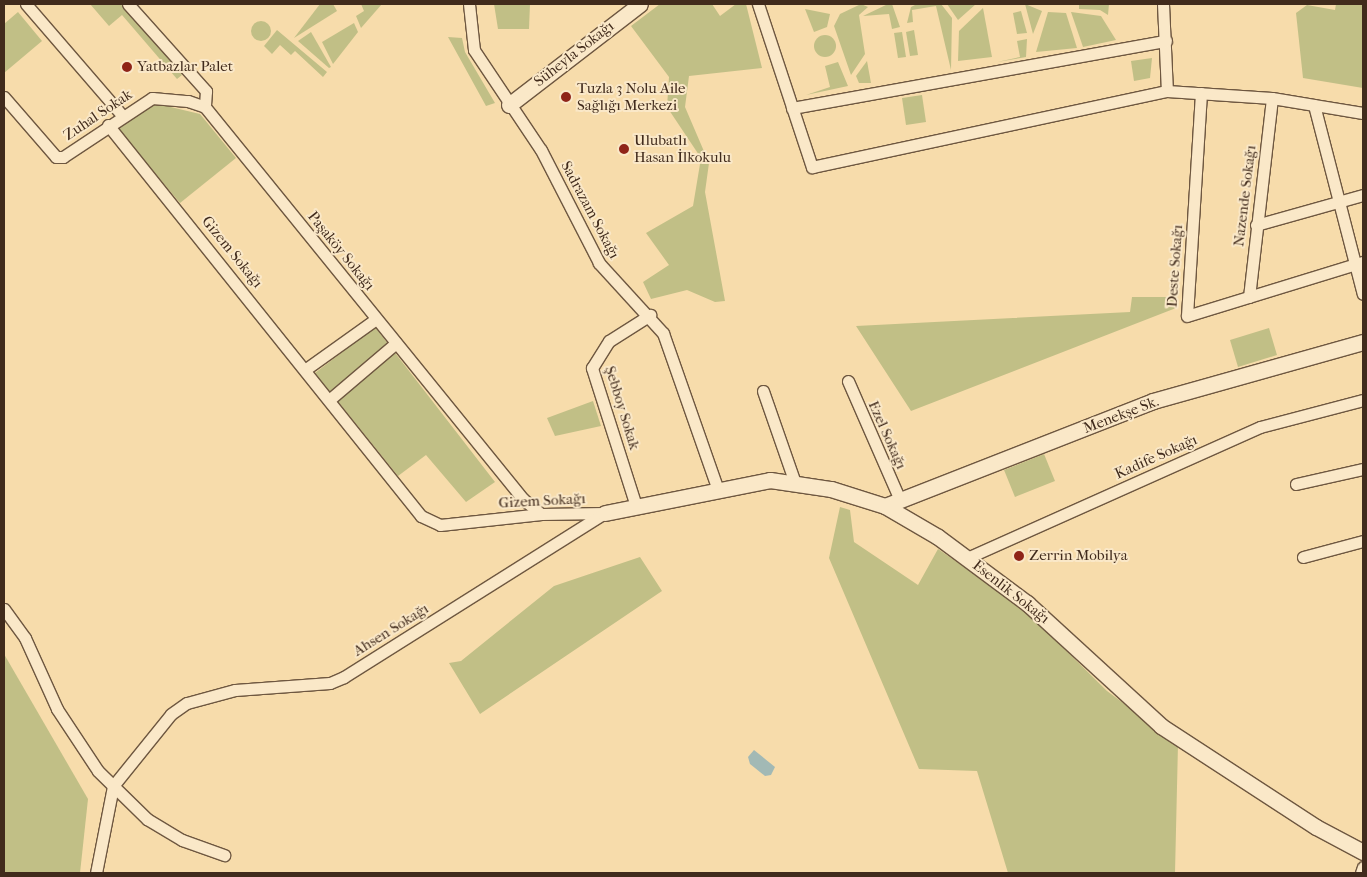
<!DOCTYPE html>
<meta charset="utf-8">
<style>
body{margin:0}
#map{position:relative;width:1367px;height:877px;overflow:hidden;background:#f7dcab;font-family:"IM FELL French Canon",serif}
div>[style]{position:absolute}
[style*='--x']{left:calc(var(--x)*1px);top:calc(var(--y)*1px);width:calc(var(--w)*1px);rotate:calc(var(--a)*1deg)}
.green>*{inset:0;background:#c1bf86}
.round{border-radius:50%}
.water>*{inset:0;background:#a2b9b5}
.roads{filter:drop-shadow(1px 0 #6e5740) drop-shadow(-1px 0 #6e5740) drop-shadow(0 1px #6e5740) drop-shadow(0 -1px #6e5740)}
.street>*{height:11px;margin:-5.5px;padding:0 5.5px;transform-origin:5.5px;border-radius:5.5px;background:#fae8c8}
.secondary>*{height:15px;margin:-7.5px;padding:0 7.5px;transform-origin:7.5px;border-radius:7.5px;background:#fae8c8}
.dots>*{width:14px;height:14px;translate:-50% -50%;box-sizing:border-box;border:2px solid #fae8c8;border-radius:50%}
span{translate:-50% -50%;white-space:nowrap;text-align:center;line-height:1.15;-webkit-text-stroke:4px #fae8c8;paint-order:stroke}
.street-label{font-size:15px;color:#412b1c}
.poi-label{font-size:15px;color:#412b1c}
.left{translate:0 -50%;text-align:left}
.frame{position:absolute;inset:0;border:5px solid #412b1c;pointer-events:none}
</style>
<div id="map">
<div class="green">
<div style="clip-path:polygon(90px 4px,126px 4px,182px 75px,177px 79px,122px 15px,109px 26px)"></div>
<div style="clip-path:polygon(320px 4px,333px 4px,337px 11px,294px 38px)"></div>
<div style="clip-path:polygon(361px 4px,382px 4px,361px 28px,356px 16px,364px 11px)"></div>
<div style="clip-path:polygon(494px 4px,530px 4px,529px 29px,498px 29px)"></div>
<div style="clip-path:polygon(660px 4px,712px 4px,720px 16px,736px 4px,746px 4px,762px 68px,689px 76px,685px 107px,709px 163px,705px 192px,725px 301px,715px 302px,687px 290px,651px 299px,643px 282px,669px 265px,646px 233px,693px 206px,701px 158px,667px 107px,669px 77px,631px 26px)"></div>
<div style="clip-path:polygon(861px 4px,868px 7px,859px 15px,865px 54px,851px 75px,834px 26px,840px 14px)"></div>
<div style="clip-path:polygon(888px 4px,892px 4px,900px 27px,892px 29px,889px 14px,863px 16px)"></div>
<div style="clip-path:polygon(917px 4px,941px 4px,952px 18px,951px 70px,936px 6px,912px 10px,913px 22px,907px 23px,911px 7px)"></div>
<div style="clip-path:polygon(947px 4px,976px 4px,958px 20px)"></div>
<div style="clip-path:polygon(1025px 4px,1042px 11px,1033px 34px)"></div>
<div style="clip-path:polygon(1079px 4px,1109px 4px,1108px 15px,1100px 10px,1079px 9px)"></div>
<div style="clip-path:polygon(1336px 4px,1363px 4px,1363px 88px,1303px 78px,1296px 13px,1307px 5px,1335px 10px)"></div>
<div style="clip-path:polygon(983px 8px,992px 57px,958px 61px,959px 31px)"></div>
<div style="clip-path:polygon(805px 9px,830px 14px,827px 27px,814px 32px)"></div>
<div style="clip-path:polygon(1021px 11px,1027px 33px,1017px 34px,1013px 13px)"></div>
<div style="clip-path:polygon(18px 12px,42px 41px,4px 73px,4px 24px)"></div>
<div style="clip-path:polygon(1048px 12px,1066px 13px,1077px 48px,1036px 52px)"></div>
<div style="clip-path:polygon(1071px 12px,1101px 16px,1116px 40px,1083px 47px)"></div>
<div class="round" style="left:251px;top:21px;width:20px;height:20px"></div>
<div style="clip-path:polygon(354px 23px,358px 32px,333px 64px,322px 42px)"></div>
<div style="clip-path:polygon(277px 30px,327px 72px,323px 77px,295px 51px,291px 55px,280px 45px,272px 54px,264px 46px)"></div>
<div style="clip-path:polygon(914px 30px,918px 55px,910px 56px,906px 32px)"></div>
<div style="clip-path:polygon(311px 32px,331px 67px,329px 68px,298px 41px)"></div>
<div style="clip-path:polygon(902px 32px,906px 57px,898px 58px,894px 33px)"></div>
<div class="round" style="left:814px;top:35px;width:22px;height:22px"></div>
<div style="clip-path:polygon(448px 37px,462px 38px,465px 52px,495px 103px,486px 106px)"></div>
<div style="clip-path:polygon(1027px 39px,1026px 57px,997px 62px,1020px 57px,1017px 41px)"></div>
<div style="clip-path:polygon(1152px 58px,1150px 78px,1134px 81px,1131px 61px)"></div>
<div style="clip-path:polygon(867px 61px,871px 83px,859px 83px,856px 76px)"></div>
<div style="clip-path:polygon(838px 62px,848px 86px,806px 95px,830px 87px,825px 66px)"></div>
<div style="clip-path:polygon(922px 95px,926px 122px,906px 125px,902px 98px)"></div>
<div style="clip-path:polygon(154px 103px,200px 114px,236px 158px,180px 203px,117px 128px)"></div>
<div style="clip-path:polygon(1132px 297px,1177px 297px,1176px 308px,911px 411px,856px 326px,1130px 312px)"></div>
<div style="clip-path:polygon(375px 327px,495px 482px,466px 502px,426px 455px,398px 476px,315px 373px)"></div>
<div style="clip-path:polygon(1269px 328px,1277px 355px,1238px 367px,1230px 340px)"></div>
<div style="clip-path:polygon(593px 401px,601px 426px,555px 436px,547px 418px)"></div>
<div style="clip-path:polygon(1044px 454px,1055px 481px,1015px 497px,1004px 470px)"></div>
<div style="clip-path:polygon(840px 507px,850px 510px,854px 542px,918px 585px,938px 549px,1021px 606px,1107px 691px,1178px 744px,1175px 873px,1008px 873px,977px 771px,919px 769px,829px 558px)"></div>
<div style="clip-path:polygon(640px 557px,662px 591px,480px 714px,449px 663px,461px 661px,554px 586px)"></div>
<div style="clip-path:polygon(4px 654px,88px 799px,80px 873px,4px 873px)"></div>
</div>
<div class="water">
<div style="clip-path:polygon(754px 750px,775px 767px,771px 775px,765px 776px,750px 764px,748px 757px)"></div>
</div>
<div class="roads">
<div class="street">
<div style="--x:26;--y:4;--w:145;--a:49.2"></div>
<div style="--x:128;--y:4;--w:117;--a:48.1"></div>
<div style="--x:206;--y:91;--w:16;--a:94"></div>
<div style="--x:205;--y:107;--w:505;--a:50.95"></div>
<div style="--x:523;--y:499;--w:23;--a:40"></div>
<div style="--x:469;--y:4;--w:46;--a:83.8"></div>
<div style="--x:474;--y:50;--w:120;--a:56.2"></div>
<div style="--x:541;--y:150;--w:127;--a:62.8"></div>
<div style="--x:599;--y:263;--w:95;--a:47.6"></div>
<div style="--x:663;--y:333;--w:166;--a:70.7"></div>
<div style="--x:758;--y:4;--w:172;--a:71.7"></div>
<div style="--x:812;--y:167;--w:363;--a:-12.1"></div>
<div style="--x:1167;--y:91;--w:105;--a:3.8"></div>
<div style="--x:1272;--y:98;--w:92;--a:9.4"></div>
<div style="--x:1163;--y:4;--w:87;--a:87.4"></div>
<div style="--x:1201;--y:93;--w:223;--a:93.6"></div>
<div style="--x:1187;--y:316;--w:184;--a:-17.1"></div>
<div style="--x:4;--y:97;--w:79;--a:49.1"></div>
<div style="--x:56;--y:157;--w:7;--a:0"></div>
<div style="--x:63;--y:157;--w:107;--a:-33.5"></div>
<div style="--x:152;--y:98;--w:36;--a:5"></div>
<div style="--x:188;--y:101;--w:18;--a:19"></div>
<div style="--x:1314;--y:105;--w:195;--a:75.5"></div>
<div style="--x:792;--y:108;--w:380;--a:-10.2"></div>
<div style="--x:108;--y:125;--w:501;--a:51.32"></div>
<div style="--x:421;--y:516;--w:21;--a:25"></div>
<div style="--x:440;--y:525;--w:102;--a:-6.2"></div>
<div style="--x:541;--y:514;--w:64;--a:-0.9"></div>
<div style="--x:1256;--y:225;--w:111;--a:-15.7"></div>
<div style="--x:1249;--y:297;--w:200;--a:-83.4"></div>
<div style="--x:306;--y:369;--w:86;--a:-35.5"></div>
<div style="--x:848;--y:381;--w:130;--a:66.4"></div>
<div style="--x:763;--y:391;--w:97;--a:70.8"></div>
<div style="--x:329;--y:400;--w:88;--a:-40.4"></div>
<div style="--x:1296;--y:484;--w:69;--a:-12.6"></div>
<div style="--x:636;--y:506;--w:145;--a:-107.7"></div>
<div style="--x:592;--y:368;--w:32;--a:-58"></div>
<div style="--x:609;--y:341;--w:49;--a:-32.4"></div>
<div style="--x:1303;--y:557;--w:62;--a:-14.9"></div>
<div style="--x:967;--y:558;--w:321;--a:-24.1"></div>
<div style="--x:1260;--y:427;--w:106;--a:-14.7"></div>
<div style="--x:4;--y:609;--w:36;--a:54"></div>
<div style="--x:25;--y:638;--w:78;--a:65.7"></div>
<div style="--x:57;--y:709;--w:74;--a:56.5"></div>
<div style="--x:98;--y:771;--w:69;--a:44.4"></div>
<div style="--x:147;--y:819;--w:41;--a:31"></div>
<div style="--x:182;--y:840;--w:45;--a:19.7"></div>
<div style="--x:96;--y:873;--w:89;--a:-78.9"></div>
<div style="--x:113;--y:786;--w:92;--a:-51.1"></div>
<div style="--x:171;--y:714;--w:19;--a:-35"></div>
<div style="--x:187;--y:703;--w:50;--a:-15.2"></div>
<div style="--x:235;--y:690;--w:95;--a:-4.2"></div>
<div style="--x:330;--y:683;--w:15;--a:-23"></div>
<div style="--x:344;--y:677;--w:306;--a:-32.2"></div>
<div style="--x:1361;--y:873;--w:6;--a:-72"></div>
</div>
<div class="secondary">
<div style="--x:509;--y:105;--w:165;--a:-37.6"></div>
<div style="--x:885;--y:506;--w:288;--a:-21.4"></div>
<div style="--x:1153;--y:401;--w:218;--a:-15.7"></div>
<div style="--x:605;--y:513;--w:168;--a:-11.3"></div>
<div style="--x:770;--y:480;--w:62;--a:8.4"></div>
<div style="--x:831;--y:489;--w:57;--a:17.5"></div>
<div style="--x:885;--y:506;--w:61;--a:30.3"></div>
<div style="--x:938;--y:537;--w:111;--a:36.6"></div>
<div style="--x:1027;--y:603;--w:182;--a:42.5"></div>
<div style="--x:1161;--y:726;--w:185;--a:33.1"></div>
<div style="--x:1316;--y:827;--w:53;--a:28"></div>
</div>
</div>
<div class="dots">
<div style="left:127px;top:67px;background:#8f2418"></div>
<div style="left:566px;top:97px;background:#8f2418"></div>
<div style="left:624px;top:149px;background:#8f2418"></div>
<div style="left:1019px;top:556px;background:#8f2418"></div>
</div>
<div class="street-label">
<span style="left:574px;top:54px;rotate:-38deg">Süheyla Sokağı</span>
<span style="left:98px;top:115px;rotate:-34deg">Zuhal Sokak</span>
<span style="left:1245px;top:196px;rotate:-83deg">Nazende Sokağı</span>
<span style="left:590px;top:210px;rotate:62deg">Sadrazam Sokağı</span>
<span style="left:341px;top:251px;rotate:51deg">Paşaköy Sokağı</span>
<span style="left:232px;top:252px;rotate:51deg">Gizem Sokağı</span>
<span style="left:1175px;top:266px;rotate:-86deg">Deste Sokağı</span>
<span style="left:622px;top:408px;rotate:73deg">Şebboy Sokak</span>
<span style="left:1121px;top:415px;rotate:-21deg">Menekşe Sk.</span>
<span style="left:887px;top:435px;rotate:66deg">Ezel Sokağı</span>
<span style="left:1156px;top:457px;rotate:-24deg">Kadife Sokağı</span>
<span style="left:542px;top:501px;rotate:-3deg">Gizem Sokağı</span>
<span style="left:1011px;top:592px;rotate:38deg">Esenlik Sokağı</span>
<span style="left:391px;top:630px;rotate:-32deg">Ahsen Sokağı</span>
</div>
<div class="poi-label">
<span class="left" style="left:137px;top:67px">Yatbazlar Palet</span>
<span class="left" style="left:577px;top:97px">Tuzla 3 Nolu Aile<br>Sağlığı Merkezi</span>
<span class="left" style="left:634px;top:149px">Ulubatlı<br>Hasan İlkokulu</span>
<span class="left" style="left:1029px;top:556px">Zerrin Mobilya</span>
</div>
<div class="frame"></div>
</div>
